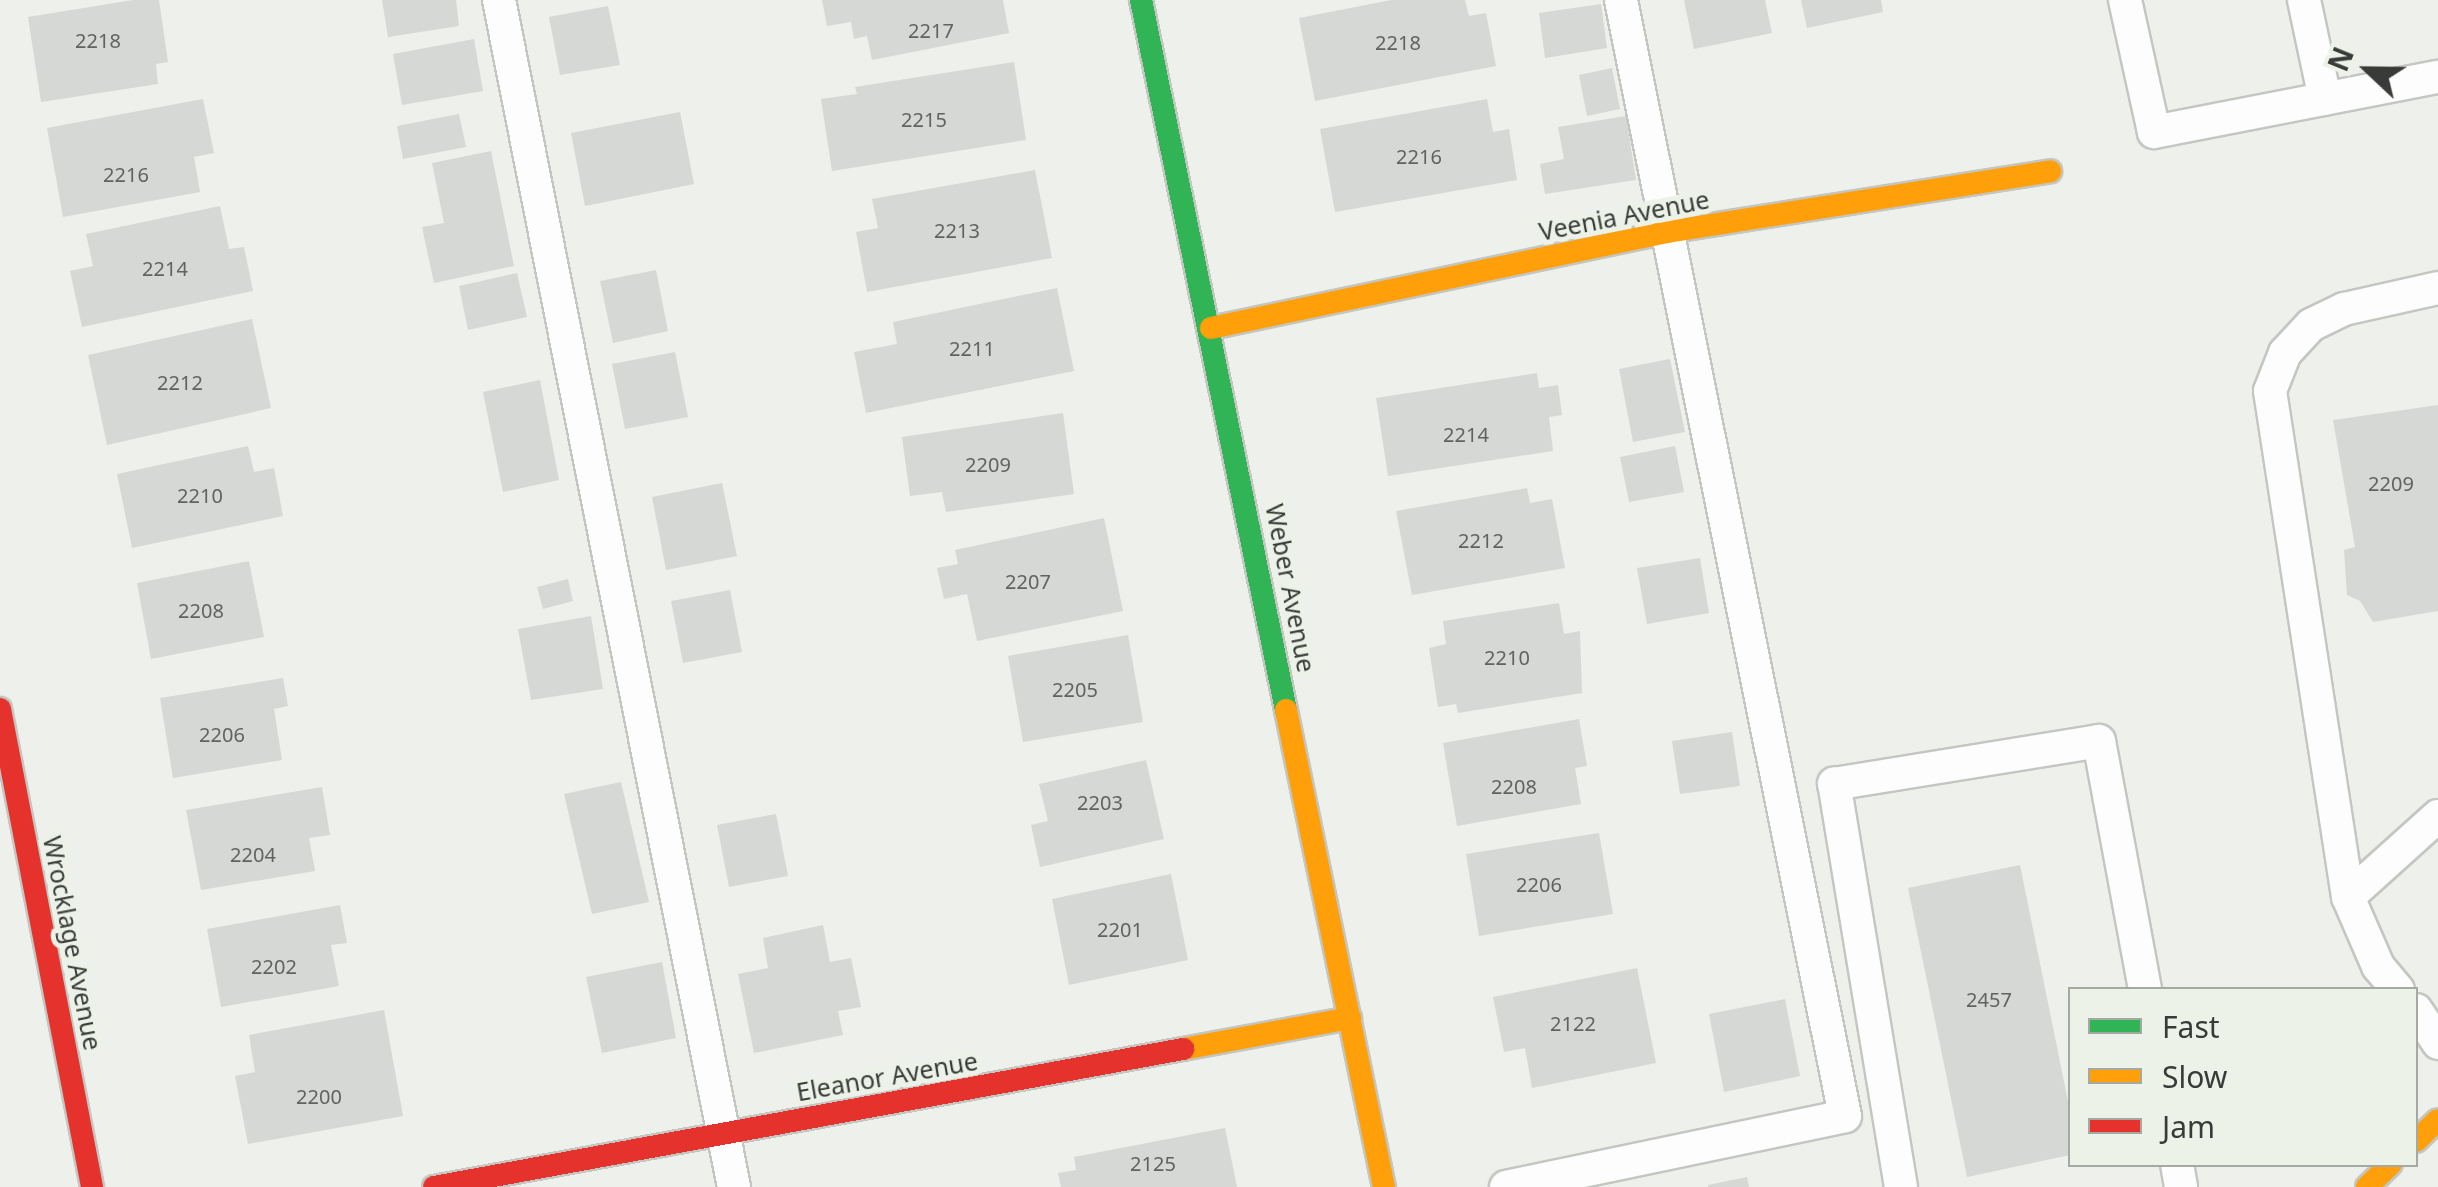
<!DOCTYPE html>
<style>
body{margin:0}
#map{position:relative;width:2438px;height:1187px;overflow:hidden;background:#edf0eb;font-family:"Noto Sans",sans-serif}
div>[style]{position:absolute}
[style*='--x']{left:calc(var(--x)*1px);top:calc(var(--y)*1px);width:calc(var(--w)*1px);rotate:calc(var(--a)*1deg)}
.building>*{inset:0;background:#d5d8d5}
.roads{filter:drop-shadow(2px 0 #c4c6c2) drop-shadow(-2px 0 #c4c6c2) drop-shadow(0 2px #c4c6c2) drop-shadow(0 -2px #c4c6c2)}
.lane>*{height:32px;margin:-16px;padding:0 16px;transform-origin:16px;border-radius:16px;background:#fcfdfc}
.fast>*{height:22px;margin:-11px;padding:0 11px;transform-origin:11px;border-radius:11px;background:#30b455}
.slow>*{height:22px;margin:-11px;padding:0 11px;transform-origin:11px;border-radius:11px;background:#ff9f0a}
.jam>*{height:22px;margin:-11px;padding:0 11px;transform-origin:11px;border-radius:11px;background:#e5322d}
span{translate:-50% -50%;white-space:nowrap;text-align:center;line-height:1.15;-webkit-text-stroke:10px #edf2e9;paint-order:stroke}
.number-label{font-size:20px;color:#616360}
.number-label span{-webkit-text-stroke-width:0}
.street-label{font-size:25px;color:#393b38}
.legend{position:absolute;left:2068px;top:987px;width:350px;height:180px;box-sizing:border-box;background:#edf2e9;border:2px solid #a5a9a2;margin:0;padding:12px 18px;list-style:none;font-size:30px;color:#393b38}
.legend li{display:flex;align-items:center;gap:20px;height:50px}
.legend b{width:50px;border:2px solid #a5a9a2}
.north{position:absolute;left:2318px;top:20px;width:100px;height:100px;-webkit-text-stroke:8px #edf2e9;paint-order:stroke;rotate:292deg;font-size:28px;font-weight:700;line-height:40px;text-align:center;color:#393b38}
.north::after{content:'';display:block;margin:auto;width:35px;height:45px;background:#393b38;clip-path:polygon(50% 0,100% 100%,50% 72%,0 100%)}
</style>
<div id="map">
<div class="building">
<div style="clip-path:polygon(133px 0,159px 0,168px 62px,156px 64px,158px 84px,41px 102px,28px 17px)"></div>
<div style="clip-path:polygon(382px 0,456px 0,459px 26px,388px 37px)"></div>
<div style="clip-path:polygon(822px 0,1003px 0,1009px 33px,872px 60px,867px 36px,854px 39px,851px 22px,827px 26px)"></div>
<div style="clip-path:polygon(1391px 0,1465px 0,1469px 16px,1486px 13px,1496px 66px,1315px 101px,1299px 18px)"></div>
<div style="clip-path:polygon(1684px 0,1765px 0,1772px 33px,1694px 49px)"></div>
<div style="clip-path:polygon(1801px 0,1881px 0,1883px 12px,1807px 28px)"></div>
<div style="clip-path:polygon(1601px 4px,1607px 48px,1545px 58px,1539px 13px)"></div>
<div style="clip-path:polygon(608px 6px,620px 65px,560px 75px,549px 17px)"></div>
<div style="clip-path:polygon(474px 39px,483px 91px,402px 105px,393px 54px)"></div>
<div style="clip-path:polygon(1014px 62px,1026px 140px,832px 171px,821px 99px,857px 94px,855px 87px)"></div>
<div style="clip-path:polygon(1612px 68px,1620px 109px,1587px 116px,1579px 75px)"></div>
<div style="clip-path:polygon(203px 99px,214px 153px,194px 157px,200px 192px,63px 217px,47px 128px)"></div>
<div style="clip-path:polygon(1487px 99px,1493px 132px,1509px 129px,1517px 180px,1335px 212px,1320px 129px)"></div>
<div style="clip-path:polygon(680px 112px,694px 184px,585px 206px,571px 133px)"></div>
<div style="clip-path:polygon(459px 114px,466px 147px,403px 159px,397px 126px)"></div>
<div style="clip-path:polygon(1626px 116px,1636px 180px,1545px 194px,1540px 164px,1564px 159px,1558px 127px)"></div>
<div style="clip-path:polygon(491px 151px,514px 266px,434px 283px,422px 227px,444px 223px,432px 163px)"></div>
<div style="clip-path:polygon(1035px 170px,1052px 258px,867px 292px,856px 232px,878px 228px,872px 199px)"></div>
<div style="clip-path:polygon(220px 206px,229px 249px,244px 247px,253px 291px,82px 327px,70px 271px,93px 266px,86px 234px)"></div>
<div style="clip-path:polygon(656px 270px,668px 331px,613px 343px,600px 281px)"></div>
<div style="clip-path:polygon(517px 273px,527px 317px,468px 330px,459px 286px)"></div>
<div style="clip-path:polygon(1057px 288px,1074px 371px,866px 413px,854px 352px,897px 344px,893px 322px)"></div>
<div style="clip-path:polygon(252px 319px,271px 408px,107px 445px,88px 355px)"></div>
<div style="clip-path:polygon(675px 352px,688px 417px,625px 429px,612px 364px)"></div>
<div style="clip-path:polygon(1670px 359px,1685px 432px,1633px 442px,1619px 369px)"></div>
<div style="clip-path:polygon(1537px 373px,1539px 388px,1558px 385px,1562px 415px,1549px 417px,1553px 451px,1388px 476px,1376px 398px)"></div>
<div style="clip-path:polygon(540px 380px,559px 480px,503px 492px,483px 392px)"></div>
<div style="clip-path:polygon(2438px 405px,2438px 611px,2373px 622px,2360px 601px,2347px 595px,2344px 550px,2355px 547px,2333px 420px)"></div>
<div style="clip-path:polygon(1063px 413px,1074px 494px,946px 512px,942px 492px,910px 496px,902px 437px)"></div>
<div style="clip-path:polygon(248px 446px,254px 472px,274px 468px,283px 516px,132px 548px,117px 474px)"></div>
<div style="clip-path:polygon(1675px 446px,1684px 492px,1629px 502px,1620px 457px)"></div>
<div style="clip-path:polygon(722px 483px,737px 556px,666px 570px,652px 497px)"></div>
<div style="clip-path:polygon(1527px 488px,1530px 503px,1552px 499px,1565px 568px,1412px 595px,1396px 511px)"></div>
<div style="clip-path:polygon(1104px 518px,1123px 611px,977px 641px,967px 594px,944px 599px,937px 568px,958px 564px,955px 550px)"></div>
<div style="clip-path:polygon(1700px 558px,1709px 613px,1647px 624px,1637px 568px)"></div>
<div style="clip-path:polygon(249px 561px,264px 637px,151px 659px,137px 583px)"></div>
<div style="clip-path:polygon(568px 579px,573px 601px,543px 609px,537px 587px)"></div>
<div style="clip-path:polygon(730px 590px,742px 652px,683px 663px,671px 601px)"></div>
<div style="clip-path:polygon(1559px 603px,1564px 634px,1580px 631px,1582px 693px,1458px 713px,1456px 704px,1438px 707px,1429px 648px,1446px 644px,1443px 621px)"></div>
<div style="clip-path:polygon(591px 616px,603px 689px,531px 700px,518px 629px)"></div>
<div style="clip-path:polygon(1128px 635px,1143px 722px,1023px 742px,1008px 656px)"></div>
<div style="clip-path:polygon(283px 678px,288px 706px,274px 709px,282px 760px,173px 778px,160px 698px)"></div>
<div style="clip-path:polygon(1579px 719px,1587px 766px,1575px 768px,1581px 804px,1457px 826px,1443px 743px)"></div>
<div style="clip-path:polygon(1732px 732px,1740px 786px,1680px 794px,1672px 741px)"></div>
<div style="clip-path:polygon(1146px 760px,1164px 839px,1040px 867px,1031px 825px,1048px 821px,1039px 784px)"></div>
<div style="clip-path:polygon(621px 782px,649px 902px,592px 914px,564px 794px)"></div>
<div style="clip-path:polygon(322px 787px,330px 835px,309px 838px,315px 871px,201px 890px,186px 810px)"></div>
<div style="clip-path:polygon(776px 814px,788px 876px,729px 887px,717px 825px)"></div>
<div style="clip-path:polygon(1599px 833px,1613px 914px,1479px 936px,1466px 854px)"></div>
<div style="clip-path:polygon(2020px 865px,2070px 1111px,2070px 1155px,1967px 1177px,1908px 888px)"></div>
<div style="clip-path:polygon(1171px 874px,1188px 960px,1069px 985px,1052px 899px)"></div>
<div style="clip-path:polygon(340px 905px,347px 943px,331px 945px,339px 986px,221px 1007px,207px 929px)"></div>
<div style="clip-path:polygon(823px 925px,830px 962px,851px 958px,861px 1007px,838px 1011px,843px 1035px,754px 1053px,738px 974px,768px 968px,763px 938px)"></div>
<div style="clip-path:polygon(662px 962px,676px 1038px,602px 1053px,586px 977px)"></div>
<div style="clip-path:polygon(1637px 968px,1656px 1063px,1532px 1088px,1525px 1048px,1504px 1052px,1493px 997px)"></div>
<div style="clip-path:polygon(1785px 999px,1800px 1076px,1724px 1092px,1709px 1014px)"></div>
<div style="clip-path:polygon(384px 1010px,403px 1116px,248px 1144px,235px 1076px,255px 1072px,249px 1035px)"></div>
<div style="clip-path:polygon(1225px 1128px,1237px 1187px,1061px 1187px,1058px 1173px,1076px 1170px,1074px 1157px)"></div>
<div style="clip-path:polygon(1747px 1177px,1749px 1187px,1708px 1187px,1708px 1185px)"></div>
</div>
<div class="roads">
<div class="lane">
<div style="--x:499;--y:0;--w:1210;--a:78.8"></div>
<div style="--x:2125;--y:0;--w:135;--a:77.6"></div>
<div style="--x:2154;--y:132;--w:289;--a:-11"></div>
<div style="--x:2304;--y:0;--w:101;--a:78"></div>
<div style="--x:2348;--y:897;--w:121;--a:-42"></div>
<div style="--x:2398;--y:990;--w:31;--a:-130"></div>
<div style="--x:2378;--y:966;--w:75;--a:-113.5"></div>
<div style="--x:2348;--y:897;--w:512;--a:-98.76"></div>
<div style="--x:2270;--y:391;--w:41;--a:-68.5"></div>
<div style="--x:2285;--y:353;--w:38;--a:-47"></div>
<div style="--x:2311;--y:325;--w:37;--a:-26"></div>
<div style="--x:2344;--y:309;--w:96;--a:-12.6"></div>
<div style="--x:2416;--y:1010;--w:40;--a:56"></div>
<div style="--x:2177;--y:1164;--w:23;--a:80"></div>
<div style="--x:1506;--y:1187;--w:346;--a:-11.8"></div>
<div style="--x:1845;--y:1116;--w:1138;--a:-101.35"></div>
<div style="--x:1901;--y:1187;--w:409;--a:-99.4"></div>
<div style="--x:1834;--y:784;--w:268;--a:-9.2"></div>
<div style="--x:2099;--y:741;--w:253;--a:79.5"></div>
</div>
<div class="fast">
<div style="--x:1141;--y:0;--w:725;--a:78.46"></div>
</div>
<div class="slow">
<div style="--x:1211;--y:328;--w:466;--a:-11.9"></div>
<div style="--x:1667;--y:232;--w:388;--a:-9"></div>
<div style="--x:1286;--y:710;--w:487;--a:78.4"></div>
<div style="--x:1183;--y:1049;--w:170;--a:-10.5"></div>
<div style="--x:2416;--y:1141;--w:30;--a:-44"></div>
<div style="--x:2367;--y:1187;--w:33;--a:-44"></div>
</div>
<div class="jam">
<div style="--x:0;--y:709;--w:487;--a:79.1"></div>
<div style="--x:434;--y:1187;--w:762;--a:-10.44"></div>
</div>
</div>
<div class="number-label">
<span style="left:931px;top:30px">2217</span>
<span style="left:98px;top:40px">2218</span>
<span style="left:1398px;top:42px">2218</span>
<span style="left:924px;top:119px">2215</span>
<span style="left:1419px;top:156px">2216</span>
<span style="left:126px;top:174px">2216</span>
<span style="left:957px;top:230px">2213</span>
<span style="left:165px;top:268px">2214</span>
<span style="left:972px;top:348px">2211</span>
<span style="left:180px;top:382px">2212</span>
<span style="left:1466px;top:434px">2214</span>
<span style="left:988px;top:464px">2209</span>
<span style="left:2391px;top:483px">2209</span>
<span style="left:200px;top:495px">2210</span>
<span style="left:1481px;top:540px">2212</span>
<span style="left:1028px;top:581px">2207</span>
<span style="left:201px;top:610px">2208</span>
<span style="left:1507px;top:657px">2210</span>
<span style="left:1075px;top:689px">2205</span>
<span style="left:222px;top:734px">2206</span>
<span style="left:1514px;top:786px">2208</span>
<span style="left:1100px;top:802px">2203</span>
<span style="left:253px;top:854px">2204</span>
<span style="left:1539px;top:884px">2206</span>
<span style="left:1120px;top:929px">2201</span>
<span style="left:274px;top:966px">2202</span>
<span style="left:1989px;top:999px">2457</span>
<span style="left:1573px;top:1023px">2122</span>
<span style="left:319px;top:1096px">2200</span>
<span style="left:1153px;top:1163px">2125</span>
</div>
<div class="street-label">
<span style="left:1624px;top:215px;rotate:-11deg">Veenia Avenue</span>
<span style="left:1291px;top:588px;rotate:79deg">Weber Avenue</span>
<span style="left:73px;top:943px;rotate:79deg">Wrocklage Avenue</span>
<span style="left:887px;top:1076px;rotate:-10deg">Eleanor Avenue</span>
</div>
<ul class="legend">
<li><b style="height:12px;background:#30b455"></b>Fast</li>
<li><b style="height:12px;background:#ff9f0a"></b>Slow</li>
<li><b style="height:12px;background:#e5322d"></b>Jam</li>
</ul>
<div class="north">N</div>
</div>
